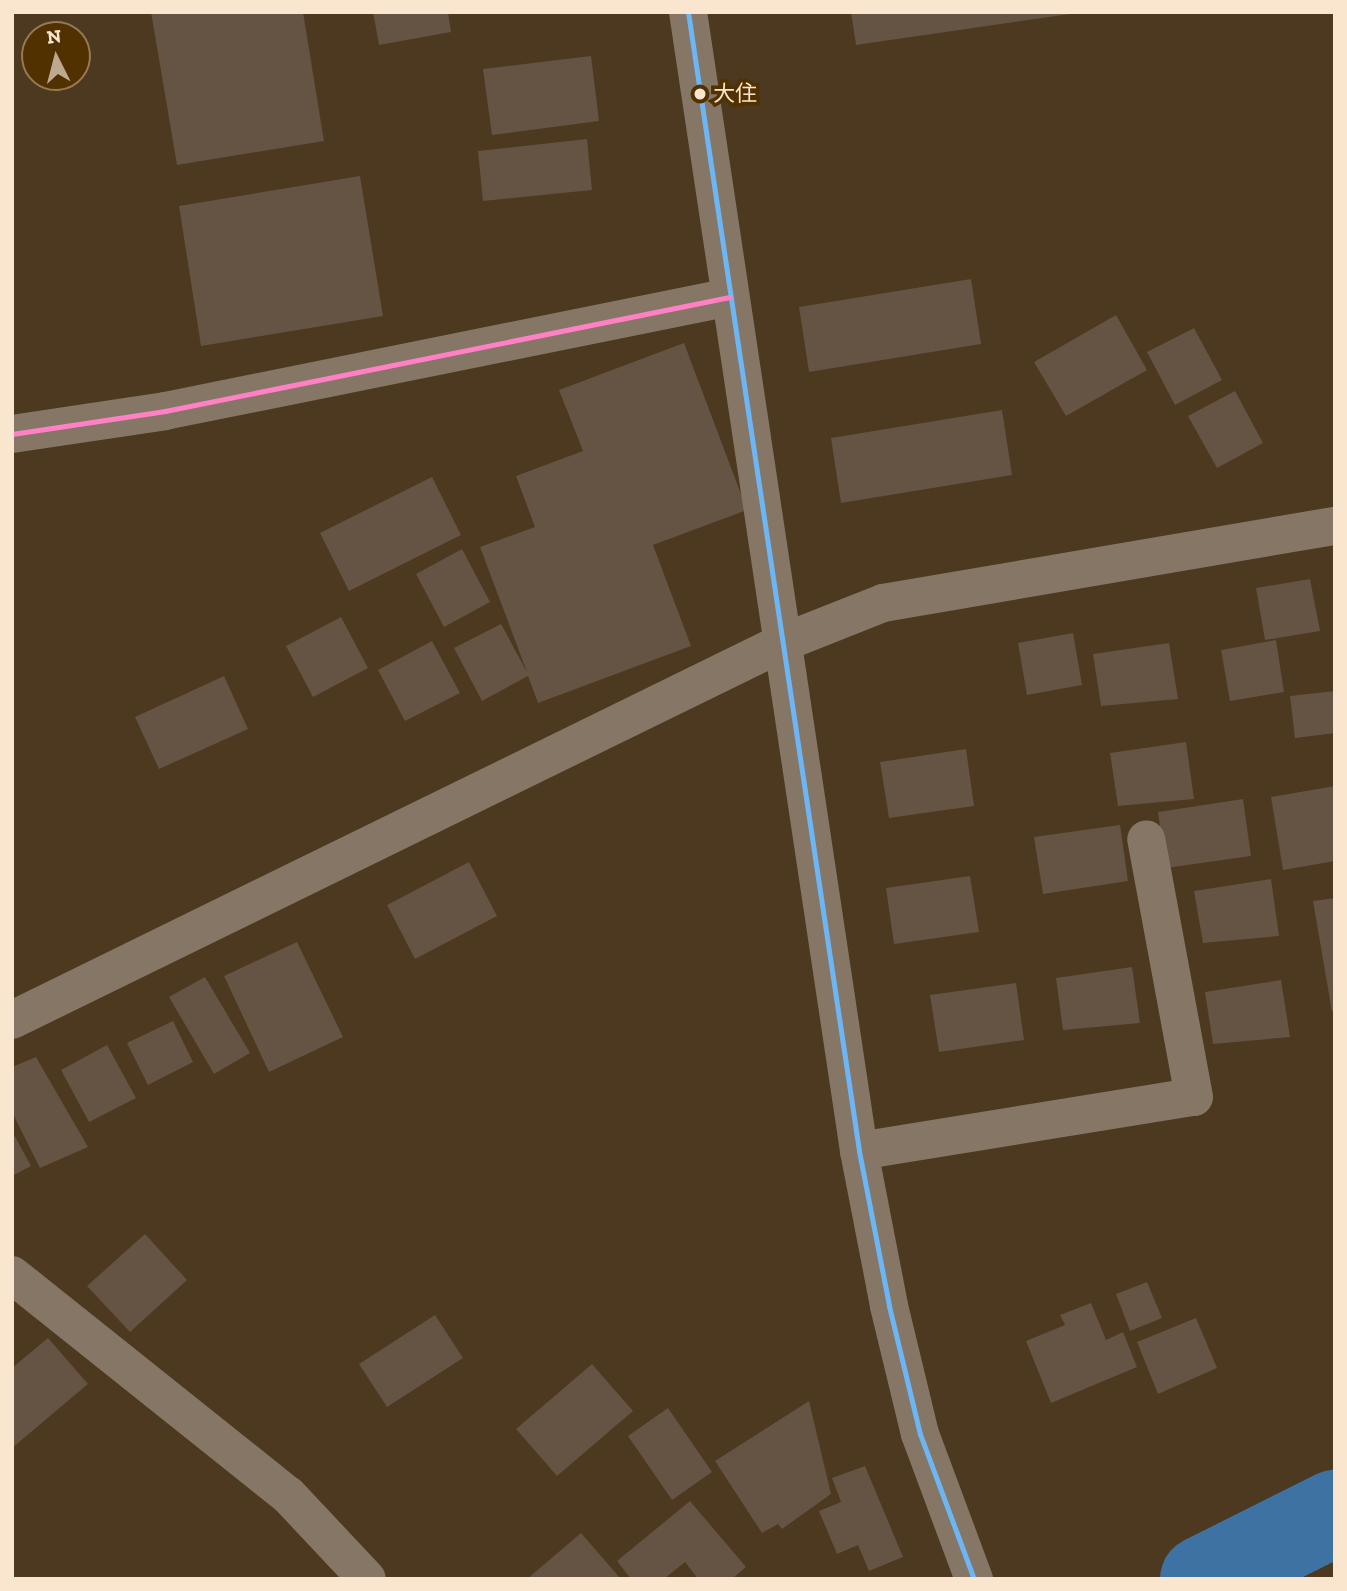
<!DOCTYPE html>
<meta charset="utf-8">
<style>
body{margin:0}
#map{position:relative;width:1347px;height:1591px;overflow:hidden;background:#4c3920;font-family:"Zilla Slab","Noto Sans JP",serif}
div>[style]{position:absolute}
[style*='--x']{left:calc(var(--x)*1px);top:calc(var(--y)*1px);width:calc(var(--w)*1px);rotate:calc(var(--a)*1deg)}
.river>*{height:86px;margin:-43px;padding:0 43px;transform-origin:43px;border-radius:43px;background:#3e72a2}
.building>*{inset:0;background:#655343}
.minor>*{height:38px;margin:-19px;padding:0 19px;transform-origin:19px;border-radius:19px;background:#867665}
.bus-1>*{height:5px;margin:-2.5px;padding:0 2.5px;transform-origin:2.5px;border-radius:2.5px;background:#6db6f5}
.bus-2>*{height:5px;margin:-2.5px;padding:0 2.5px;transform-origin:2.5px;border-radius:2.5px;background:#ff80c5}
.dots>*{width:19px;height:19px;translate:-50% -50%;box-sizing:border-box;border:4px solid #523101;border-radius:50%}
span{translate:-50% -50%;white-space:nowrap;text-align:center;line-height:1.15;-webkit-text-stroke:7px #523101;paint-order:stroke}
.bus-label{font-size:22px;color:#fae5cf}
.left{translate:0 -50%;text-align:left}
.frame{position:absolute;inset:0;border:14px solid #fae5cf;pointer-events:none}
.north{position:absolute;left:21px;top:21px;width:70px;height:70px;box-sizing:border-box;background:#523101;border:2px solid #957953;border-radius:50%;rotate:354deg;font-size:19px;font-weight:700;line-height:28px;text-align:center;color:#fae5cf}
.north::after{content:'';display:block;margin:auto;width:24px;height:32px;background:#bda992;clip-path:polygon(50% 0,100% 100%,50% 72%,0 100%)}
</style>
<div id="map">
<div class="river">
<div style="--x:1203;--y:1579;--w:148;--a:-26.6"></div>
</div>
<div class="building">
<div style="clip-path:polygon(151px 12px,303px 12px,324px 141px,177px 165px)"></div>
<div style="clip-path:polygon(373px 12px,448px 12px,451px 32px,379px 45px)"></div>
<div style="clip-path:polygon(851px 12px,1070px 12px,1070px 14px,856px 45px)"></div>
<div style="clip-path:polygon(591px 56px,599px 121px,492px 135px,483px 69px)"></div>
<div style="clip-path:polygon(587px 139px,592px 190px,483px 201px,478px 151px)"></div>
<div style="clip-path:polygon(360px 176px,383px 316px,201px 346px,179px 206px)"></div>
<div style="clip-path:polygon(971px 279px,981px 344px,809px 372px,799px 307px)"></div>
<div style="clip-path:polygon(1116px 315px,1147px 370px,1066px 416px,1034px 362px)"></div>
<div style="clip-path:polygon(1194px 328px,1222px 380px,1175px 405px,1147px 352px)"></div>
<div style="clip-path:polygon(684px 343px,747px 510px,653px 545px,691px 646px,538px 703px,528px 676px,482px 701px,454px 648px,501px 624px,527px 672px,480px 547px,535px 527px,516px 476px,583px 451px,559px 390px)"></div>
<div style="clip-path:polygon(1235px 391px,1263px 443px,1217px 468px,1188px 416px)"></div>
<div style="clip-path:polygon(1002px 410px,1012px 475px,841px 503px,831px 438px)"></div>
<div style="clip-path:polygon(432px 477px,461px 535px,349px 591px,320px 533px)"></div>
<div style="clip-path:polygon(462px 549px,490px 602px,444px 627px,416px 574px)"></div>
<div style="clip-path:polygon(1310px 579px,1320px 631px,1265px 640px,1256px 588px)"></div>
<div style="clip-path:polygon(341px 617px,368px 668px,313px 697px,286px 646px)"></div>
<div style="clip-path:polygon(1073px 633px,1082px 685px,1027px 695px,1018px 643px)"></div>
<div style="clip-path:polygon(1276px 640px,1284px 692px,1230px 701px,1221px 650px)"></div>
<div style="clip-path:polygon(432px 641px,460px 693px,405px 721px,378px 670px)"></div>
<div style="clip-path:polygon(1169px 643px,1178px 699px,1101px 706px,1093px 654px)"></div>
<div style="clip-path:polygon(224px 676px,248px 729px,159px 769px,135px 717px)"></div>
<div style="clip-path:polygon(1335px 691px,1335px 733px,1295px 738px,1290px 696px)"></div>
<div style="clip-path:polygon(1186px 742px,1194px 799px,1118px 806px,1110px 753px)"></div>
<div style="clip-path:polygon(966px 749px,974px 806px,889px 818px,880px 762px)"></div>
<div style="clip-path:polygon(1335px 786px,1335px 861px,1283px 870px,1271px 797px)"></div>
<div style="clip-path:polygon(1243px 799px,1251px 856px,1166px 868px,1158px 812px)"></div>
<div style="clip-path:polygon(1120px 825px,1128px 881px,1043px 894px,1034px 837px)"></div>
<div style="clip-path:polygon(469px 862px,497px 916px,415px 959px,387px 905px)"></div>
<div style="clip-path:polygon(970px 876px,979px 932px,894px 944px,886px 888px)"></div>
<div style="clip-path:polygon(1271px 879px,1279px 936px,1203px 943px,1194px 891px)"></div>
<div style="clip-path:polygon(1335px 898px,1335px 1011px,1332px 1012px,1313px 901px)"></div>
<div style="clip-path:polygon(297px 942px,343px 1037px,269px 1072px,224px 976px)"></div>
<div style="clip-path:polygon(1132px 967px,1140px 1023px,1063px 1030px,1056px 978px)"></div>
<div style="clip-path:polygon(205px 977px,250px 1053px,214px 1074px,169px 997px)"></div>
<div style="clip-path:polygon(1281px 980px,1290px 1037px,1213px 1044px,1205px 992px)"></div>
<div style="clip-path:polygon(1016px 983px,1024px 1040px,939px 1052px,930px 995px)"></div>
<div style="clip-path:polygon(173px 1021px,193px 1062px,148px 1085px,127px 1043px)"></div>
<div style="clip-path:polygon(107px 1045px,136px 1098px,89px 1122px,61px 1070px)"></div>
<div style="clip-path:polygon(36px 1057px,88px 1147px,40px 1168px,12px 1112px,12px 1067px)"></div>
<div style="clip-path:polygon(12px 1131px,31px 1166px,12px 1176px)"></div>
<div style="clip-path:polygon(145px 1234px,187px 1280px,130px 1332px,87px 1286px)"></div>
<div style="clip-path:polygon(1147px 1282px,1162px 1318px,1130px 1331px,1116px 1294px)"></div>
<div style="clip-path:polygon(1091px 1303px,1106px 1340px,1123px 1332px,1137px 1367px,1051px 1403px,1026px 1341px,1065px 1325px,1060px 1315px)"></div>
<div style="clip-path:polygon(435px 1315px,463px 1358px,387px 1407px,359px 1364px)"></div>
<div style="clip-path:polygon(1196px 1318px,1217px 1368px,1158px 1394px,1137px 1342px)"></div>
<div style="clip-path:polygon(48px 1338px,88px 1384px,12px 1448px,12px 1368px)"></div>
<div style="clip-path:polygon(592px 1364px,633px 1411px,557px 1476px,516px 1429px)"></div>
<div style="clip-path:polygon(809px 1401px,831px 1494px,782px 1529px,778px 1524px,762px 1533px,715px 1461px)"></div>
<div style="clip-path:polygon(668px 1408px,712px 1472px,672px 1500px,628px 1436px)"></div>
<div style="clip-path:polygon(865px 1466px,903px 1557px,869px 1571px,858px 1545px,837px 1554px,819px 1511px,841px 1502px,832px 1478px)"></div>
<div style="clip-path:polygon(690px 1501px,746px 1567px,732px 1579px,698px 1579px,685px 1562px,664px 1579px,631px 1579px,617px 1561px)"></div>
<div style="clip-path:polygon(581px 1533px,621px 1579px,527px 1579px)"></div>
</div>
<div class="minor">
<div style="--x:688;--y:12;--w:1152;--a:81.46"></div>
<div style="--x:859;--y:1151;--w:158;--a:79"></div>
<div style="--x:889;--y:1306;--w:132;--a:76.4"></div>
<div style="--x:920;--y:1434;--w:155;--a:69.6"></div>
<div style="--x:12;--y:434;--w:155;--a:-8.5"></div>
<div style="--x:165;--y:411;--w:576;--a:-11.41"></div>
<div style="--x:12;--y:1020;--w:857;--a:-26.09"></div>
<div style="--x:782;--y:643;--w:109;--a:-21.6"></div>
<div style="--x:883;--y:603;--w:459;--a:-9.7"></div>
<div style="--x:859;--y:1151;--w:339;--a:-9.2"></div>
<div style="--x:1194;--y:1097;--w:262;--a:-100.5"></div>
<div style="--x:12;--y:1275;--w:353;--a:38.6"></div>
<div style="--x:288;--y:1495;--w:115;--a:46.8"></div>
</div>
<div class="bus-1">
<div style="--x:688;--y:12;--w:1152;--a:81.46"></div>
<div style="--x:859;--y:1151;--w:158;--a:79"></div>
<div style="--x:889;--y:1306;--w:132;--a:76.4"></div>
<div style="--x:920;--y:1434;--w:155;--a:69.6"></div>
</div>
<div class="bus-2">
<div style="--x:12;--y:434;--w:155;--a:-8.5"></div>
<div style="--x:165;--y:411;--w:576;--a:-11.41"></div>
</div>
<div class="dots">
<div style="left:700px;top:94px;background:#fae5cf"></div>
</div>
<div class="bus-label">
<span class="left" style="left:713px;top:94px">大住</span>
</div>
<div class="frame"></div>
<div class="north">N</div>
</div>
